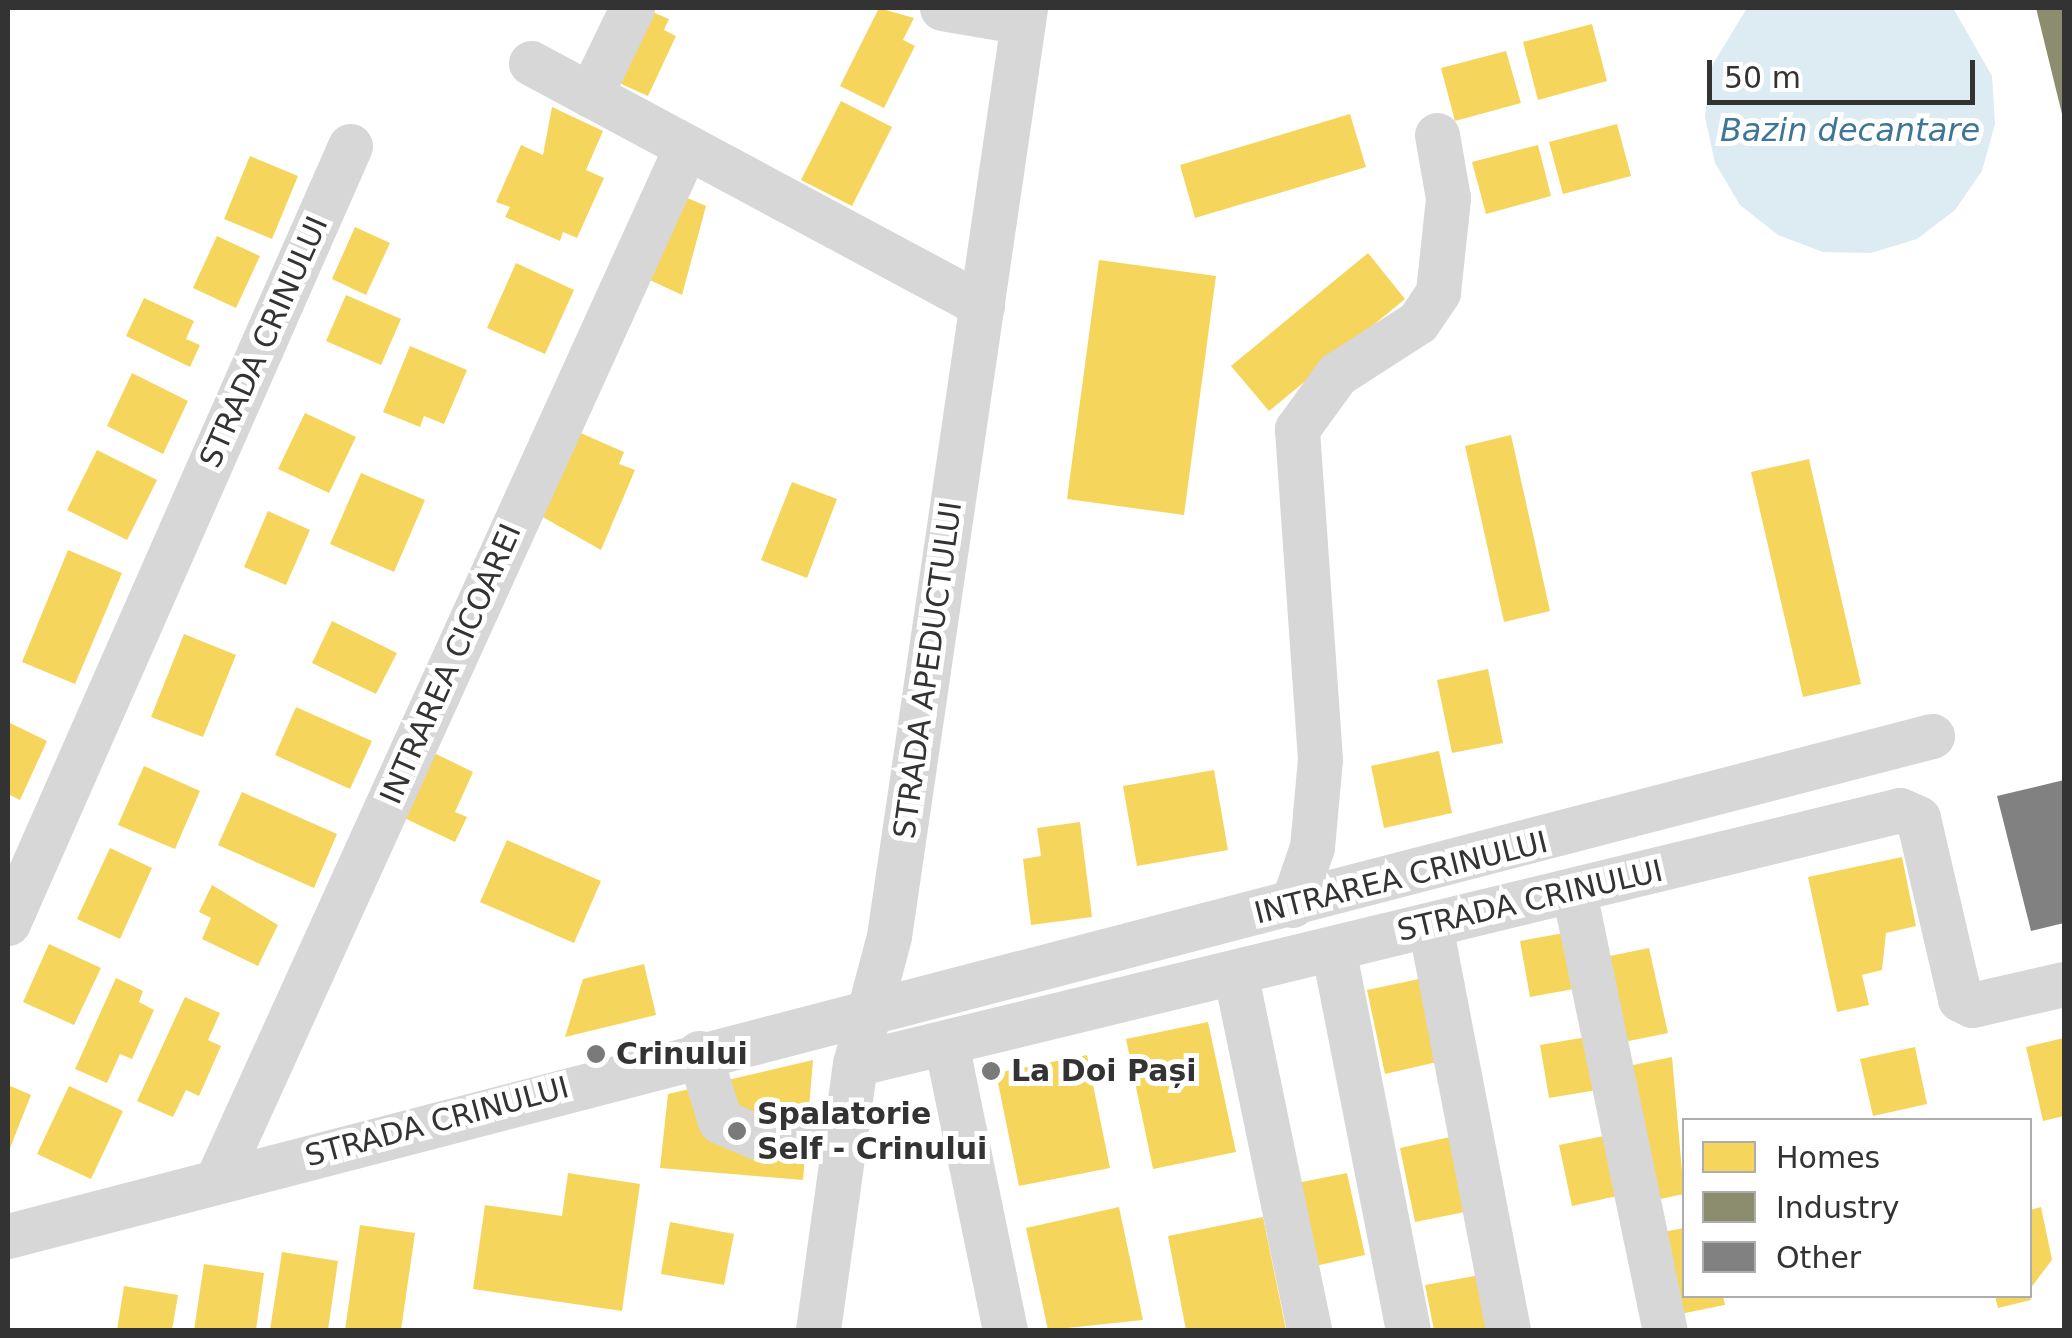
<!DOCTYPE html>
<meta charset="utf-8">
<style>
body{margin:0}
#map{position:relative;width:2072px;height:1338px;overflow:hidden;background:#fff;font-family:"DejaVu Sans",sans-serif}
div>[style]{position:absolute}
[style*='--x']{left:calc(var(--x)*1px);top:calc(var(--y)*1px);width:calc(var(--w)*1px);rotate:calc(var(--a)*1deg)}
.water>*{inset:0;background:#ddebf3}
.homes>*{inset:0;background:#f6d55c}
.industry>*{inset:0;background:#8c8c6e}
.building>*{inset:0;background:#818181}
.minor>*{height:45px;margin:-22.5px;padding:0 22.5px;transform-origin:22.5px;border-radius:22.5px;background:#d7d7d7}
.dots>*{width:28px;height:28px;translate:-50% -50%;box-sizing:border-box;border:5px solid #fff;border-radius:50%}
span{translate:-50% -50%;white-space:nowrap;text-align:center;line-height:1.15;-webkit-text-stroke:10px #fff;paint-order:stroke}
.street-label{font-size:30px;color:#333}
.poi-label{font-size:30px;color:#333;font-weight:700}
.left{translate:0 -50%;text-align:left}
.water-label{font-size:32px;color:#3f7597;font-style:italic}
.frame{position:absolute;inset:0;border:10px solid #333;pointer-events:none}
.legend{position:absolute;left:1682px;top:1118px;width:350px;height:180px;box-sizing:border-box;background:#fff;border:2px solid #adadad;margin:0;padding:12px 18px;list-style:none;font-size:30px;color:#333}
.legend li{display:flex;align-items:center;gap:20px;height:50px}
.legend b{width:50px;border:2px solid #adadad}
.scale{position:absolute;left:1707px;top:60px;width:268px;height:45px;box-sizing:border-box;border:5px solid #333;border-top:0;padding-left:12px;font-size:30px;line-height:35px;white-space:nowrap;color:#333;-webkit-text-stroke:8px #fff;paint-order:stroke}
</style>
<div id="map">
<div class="water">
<div style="clip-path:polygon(1747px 8px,1953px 8px,1992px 76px,1995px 124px,1982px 171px,1955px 210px,1917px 239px,1871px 253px,1823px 252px,1778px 235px,1740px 205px,1715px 163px,1705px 117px,1710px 69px)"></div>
</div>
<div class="homes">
<div style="clip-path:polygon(643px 8px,669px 19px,664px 30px,676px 36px,648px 96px,608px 78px)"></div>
<div style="clip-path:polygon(879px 8px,914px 18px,903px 40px,915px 46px,884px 108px,840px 86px)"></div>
<div style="clip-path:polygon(1592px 24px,1607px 81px,1538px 100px,1523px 42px)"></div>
<div style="clip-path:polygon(1506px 51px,1521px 103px,1455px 121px,1441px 68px)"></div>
<div style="clip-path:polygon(841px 101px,892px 127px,852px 206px,801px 180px)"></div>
<div style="clip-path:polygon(552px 107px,603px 131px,586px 170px,604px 178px,577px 238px,563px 232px,560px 241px,505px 217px,510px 207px,496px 202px,521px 145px,543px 155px)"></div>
<div style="clip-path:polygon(1350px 114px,1366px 167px,1195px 218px,1180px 165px)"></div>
<div style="clip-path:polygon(1617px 124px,1631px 176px,1563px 194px,1549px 142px)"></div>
<div style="clip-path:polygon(1538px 145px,1551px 196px,1486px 214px,1472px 162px)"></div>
<div style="clip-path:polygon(250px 156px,298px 176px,272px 239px,224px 219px)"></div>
<div style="clip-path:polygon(678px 194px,706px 206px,682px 295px,639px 275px)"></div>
<div style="clip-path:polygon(355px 227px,390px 243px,366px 295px,332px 279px)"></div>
<div style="clip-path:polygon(217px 236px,260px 256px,236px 308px,193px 288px)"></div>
<div style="clip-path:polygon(1368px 253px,1405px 299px,1269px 411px,1231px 366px)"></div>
<div style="clip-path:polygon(1099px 260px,1216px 276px,1184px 515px,1067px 499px)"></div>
<div style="clip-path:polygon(516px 263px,574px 290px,545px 354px,487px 328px)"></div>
<div style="clip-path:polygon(346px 295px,401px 319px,381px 365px,326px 341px)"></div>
<div style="clip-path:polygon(144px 298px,194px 321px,186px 339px,200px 345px,190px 367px,126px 336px)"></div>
<div style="clip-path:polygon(410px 346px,467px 370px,444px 424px,424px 416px,420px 427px,383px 412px)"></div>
<div style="clip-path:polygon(132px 373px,188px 401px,163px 454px,107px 426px)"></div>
<div style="clip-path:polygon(305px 413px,356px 437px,329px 493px,278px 469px)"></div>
<div style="clip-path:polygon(569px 428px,624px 452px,619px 464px,635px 470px,601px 550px,534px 512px)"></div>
<div style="clip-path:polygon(1511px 435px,1550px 611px,1504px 622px,1465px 446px)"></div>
<div style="clip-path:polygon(97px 450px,157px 480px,127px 540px,67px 510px)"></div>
<div style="clip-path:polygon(1809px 459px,1861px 684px,1803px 697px,1751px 472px)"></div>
<div style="clip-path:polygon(361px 473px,425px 500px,394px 572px,330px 544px)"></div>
<div style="clip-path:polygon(792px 482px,837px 499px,807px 578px,761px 560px)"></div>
<div style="clip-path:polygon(268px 511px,310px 530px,286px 585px,244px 567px)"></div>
<div style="clip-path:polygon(68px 550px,122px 573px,75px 684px,22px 662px)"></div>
<div style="clip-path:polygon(332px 621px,397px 653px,376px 694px,312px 663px)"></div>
<div style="clip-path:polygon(184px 634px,236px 655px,203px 737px,151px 717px)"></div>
<div style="clip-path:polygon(1488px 669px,1503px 743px,1452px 753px,1437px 680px)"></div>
<div style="clip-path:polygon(296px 707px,372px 741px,350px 789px,275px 755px)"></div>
<div style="clip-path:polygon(8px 722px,47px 741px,20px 800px,8px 794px)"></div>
<div style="clip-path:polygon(1439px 751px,1452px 813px,1384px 828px,1371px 766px)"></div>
<div style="clip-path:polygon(432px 752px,473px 772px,455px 812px,467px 817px,455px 842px,402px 817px)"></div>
<div style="clip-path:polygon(144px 766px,200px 791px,175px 849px,118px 825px)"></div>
<div style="clip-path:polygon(1214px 770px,1228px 850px,1137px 866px,1123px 786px)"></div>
<div style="clip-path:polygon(242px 792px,337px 834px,314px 888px,218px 845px)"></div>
<div style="clip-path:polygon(1080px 822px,1092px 917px,1031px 925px,1023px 859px,1041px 856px,1037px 828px)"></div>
<div style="clip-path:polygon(507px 840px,601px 881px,574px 943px,480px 902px)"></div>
<div style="clip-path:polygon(110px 848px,152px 868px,120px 939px,77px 919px)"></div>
<div style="clip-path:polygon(1902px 857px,1916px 926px,1886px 933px,1882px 970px,1862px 975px,1869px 1005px,1837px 1012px,1808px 877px)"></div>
<div style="clip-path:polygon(212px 885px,278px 925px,258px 966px,202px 939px,211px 918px,199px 912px)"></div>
<div style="clip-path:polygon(1564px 933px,1574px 989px,1530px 997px,1520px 941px)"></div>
<div style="clip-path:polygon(49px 944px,101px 968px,74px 1025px,23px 1002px)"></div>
<div style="clip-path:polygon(1649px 948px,1668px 1033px,1619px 1043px,1600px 958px)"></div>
<div style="clip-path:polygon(644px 964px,656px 1015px,565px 1037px,583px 979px)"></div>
<div style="clip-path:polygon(116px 978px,143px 991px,139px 1002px,154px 1010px,132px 1059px,120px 1054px,107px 1083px,75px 1069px)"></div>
<div style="clip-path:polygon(1419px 979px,1437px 1062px,1385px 1074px,1367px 990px)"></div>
<div style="clip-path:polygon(185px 997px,220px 1013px,208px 1040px,221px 1046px,199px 1096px,186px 1090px,173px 1117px,137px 1101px)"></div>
<div style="clip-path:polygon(1208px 1022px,1236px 1152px,1153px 1169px,1126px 1039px)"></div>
<div style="clip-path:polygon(1587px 1037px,1597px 1090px,1549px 1098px,1540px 1045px)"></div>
<div style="clip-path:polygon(2064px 1038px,2064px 1116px,2043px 1121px,2026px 1047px)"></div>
<div style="clip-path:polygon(1915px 1047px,1927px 1104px,1873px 1116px,1860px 1059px)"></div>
<div style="clip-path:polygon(1087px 1055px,1110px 1168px,1019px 1186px,996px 1073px)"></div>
<div style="clip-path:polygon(1672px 1057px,1684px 1194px,1655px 1200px,1628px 1066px)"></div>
<div style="clip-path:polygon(813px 1060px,803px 1180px,660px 1168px,668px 1094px)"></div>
<div style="clip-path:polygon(8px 1085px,31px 1095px,8px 1153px)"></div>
<div style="clip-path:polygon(69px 1086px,123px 1111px,91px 1179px,37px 1154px)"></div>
<div style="clip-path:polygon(1604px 1136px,1617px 1196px,1572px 1206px,1559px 1145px)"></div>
<div style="clip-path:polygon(1450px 1137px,1465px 1212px,1415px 1222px,1400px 1148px)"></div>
<div style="clip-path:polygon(568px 1173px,640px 1184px,622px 1311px,473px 1289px,485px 1205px,562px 1216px)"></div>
<div style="clip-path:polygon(1347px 1173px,1365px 1255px,1315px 1266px,1297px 1183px)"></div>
<div style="clip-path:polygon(1119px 1207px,1143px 1320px,1048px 1330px,1026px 1228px)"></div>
<div style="clip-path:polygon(2041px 1207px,2052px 1260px,2030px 1289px,2030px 1210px)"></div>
<div style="clip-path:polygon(1263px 1217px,1286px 1330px,1186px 1330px,1168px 1236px)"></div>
<div style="clip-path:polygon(670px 1222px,734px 1234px,724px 1285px,661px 1274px)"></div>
<div style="clip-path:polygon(360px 1225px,415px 1233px,401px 1330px,345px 1330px)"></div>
<div style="clip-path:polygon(1684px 1228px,1684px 1296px,1723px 1296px,1725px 1305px,1675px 1315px,1658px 1233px)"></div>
<div style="clip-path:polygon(282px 1252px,338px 1261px,328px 1330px,270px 1330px)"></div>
<div style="clip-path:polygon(204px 1264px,264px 1273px,256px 1330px,194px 1330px)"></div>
<div style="clip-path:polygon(1480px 1275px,1491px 1330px,1434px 1330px,1425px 1285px)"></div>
<div style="clip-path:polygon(124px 1286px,178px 1295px,172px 1330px,117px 1330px)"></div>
<div style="clip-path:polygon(1995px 1296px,2030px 1296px,2031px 1300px,1998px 1308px)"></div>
</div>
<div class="industry">
<div style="clip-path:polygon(2036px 8px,2064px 8px,2064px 118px,2063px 118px)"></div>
</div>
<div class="building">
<div style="clip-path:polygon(2064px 780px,2064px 923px,2031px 931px,1997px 796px)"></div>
</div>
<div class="minor">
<div style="--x:942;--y:8;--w:82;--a:9.8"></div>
<div style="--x:531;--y:63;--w:512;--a:28.22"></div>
<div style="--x:590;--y:95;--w:97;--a:-64.2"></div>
<div style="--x:1574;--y:892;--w:447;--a:78.3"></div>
<div style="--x:1292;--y:905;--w:61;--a:-71"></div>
<div style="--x:1312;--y:847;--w:88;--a:-84.8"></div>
<div style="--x:1320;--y:759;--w:331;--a:-94"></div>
<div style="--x:1297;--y:429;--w:68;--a:-54"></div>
<div style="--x:1337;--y:374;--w:96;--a:-32.7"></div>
<div style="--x:1418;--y:322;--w:36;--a:-56"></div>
<div style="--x:1438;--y:292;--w:95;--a:-83.9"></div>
<div style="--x:1448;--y:198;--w:64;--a:-99.9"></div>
<div style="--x:8;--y:923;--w:849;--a:-66.24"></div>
<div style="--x:1430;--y:925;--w:412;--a:79.1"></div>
<div style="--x:1333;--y:948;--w:389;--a:78.9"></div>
<div style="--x:1235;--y:972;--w:366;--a:78.3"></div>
<div style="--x:946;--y:1043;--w:293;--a:78.4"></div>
<div style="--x:699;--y:1053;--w:71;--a:72.8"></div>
<div style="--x:720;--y:1121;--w:40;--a:23.4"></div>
<div style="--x:757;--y:1137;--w:86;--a:-2.7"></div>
<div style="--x:855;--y:1064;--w:1075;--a:-13.66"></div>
<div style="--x:1900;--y:810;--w:20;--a:24"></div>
<div style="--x:1918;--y:818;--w:186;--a:76.9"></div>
<div style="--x:1960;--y:999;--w:13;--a:27"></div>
<div style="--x:1972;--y:1005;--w:94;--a:-12.9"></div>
<div style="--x:217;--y:1180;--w:1134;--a:-65.58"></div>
<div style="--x:8;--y:1236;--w:1988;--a:-14.57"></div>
<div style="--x:818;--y:1330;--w:269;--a:-82.1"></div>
<div style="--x:855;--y:1064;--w:132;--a:-75.1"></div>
<div style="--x:889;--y:936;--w:938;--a:-81.66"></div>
</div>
<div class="dots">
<div style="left:596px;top:1054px;background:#7a7a7a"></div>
<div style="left:991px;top:1071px;background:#7a7a7a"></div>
<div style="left:737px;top:1131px;background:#7a7a7a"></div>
</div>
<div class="street-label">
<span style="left:264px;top:342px;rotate:-66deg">STRADA CRINULUI</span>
<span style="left:451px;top:664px;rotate:-66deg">INTRAREA CICOAREI</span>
<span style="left:928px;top:670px;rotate:-82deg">STRADA APEDUCTULUI</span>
<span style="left:1401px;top:878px;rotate:-14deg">INTRAREA CRINULUI</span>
<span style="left:1530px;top:901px;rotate:-13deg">STRADA CRINULUI</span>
<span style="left:437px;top:1122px;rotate:-15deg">STRADA CRINULUI</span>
</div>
<div class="poi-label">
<span class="left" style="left:616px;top:1054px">Crinului</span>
<span class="left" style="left:1011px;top:1071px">La Doi Pași</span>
<span class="left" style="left:757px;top:1131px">Spalatorie<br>Self - Crinului</span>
</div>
<div class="water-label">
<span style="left:1850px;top:130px">Bazin decantare</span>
</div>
<div class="frame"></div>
<ul class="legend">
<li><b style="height:28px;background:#f6d55c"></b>Homes</li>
<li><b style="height:28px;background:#8c8c6e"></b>Industry</li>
<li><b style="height:28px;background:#818181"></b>Other</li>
</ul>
<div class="scale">50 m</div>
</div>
